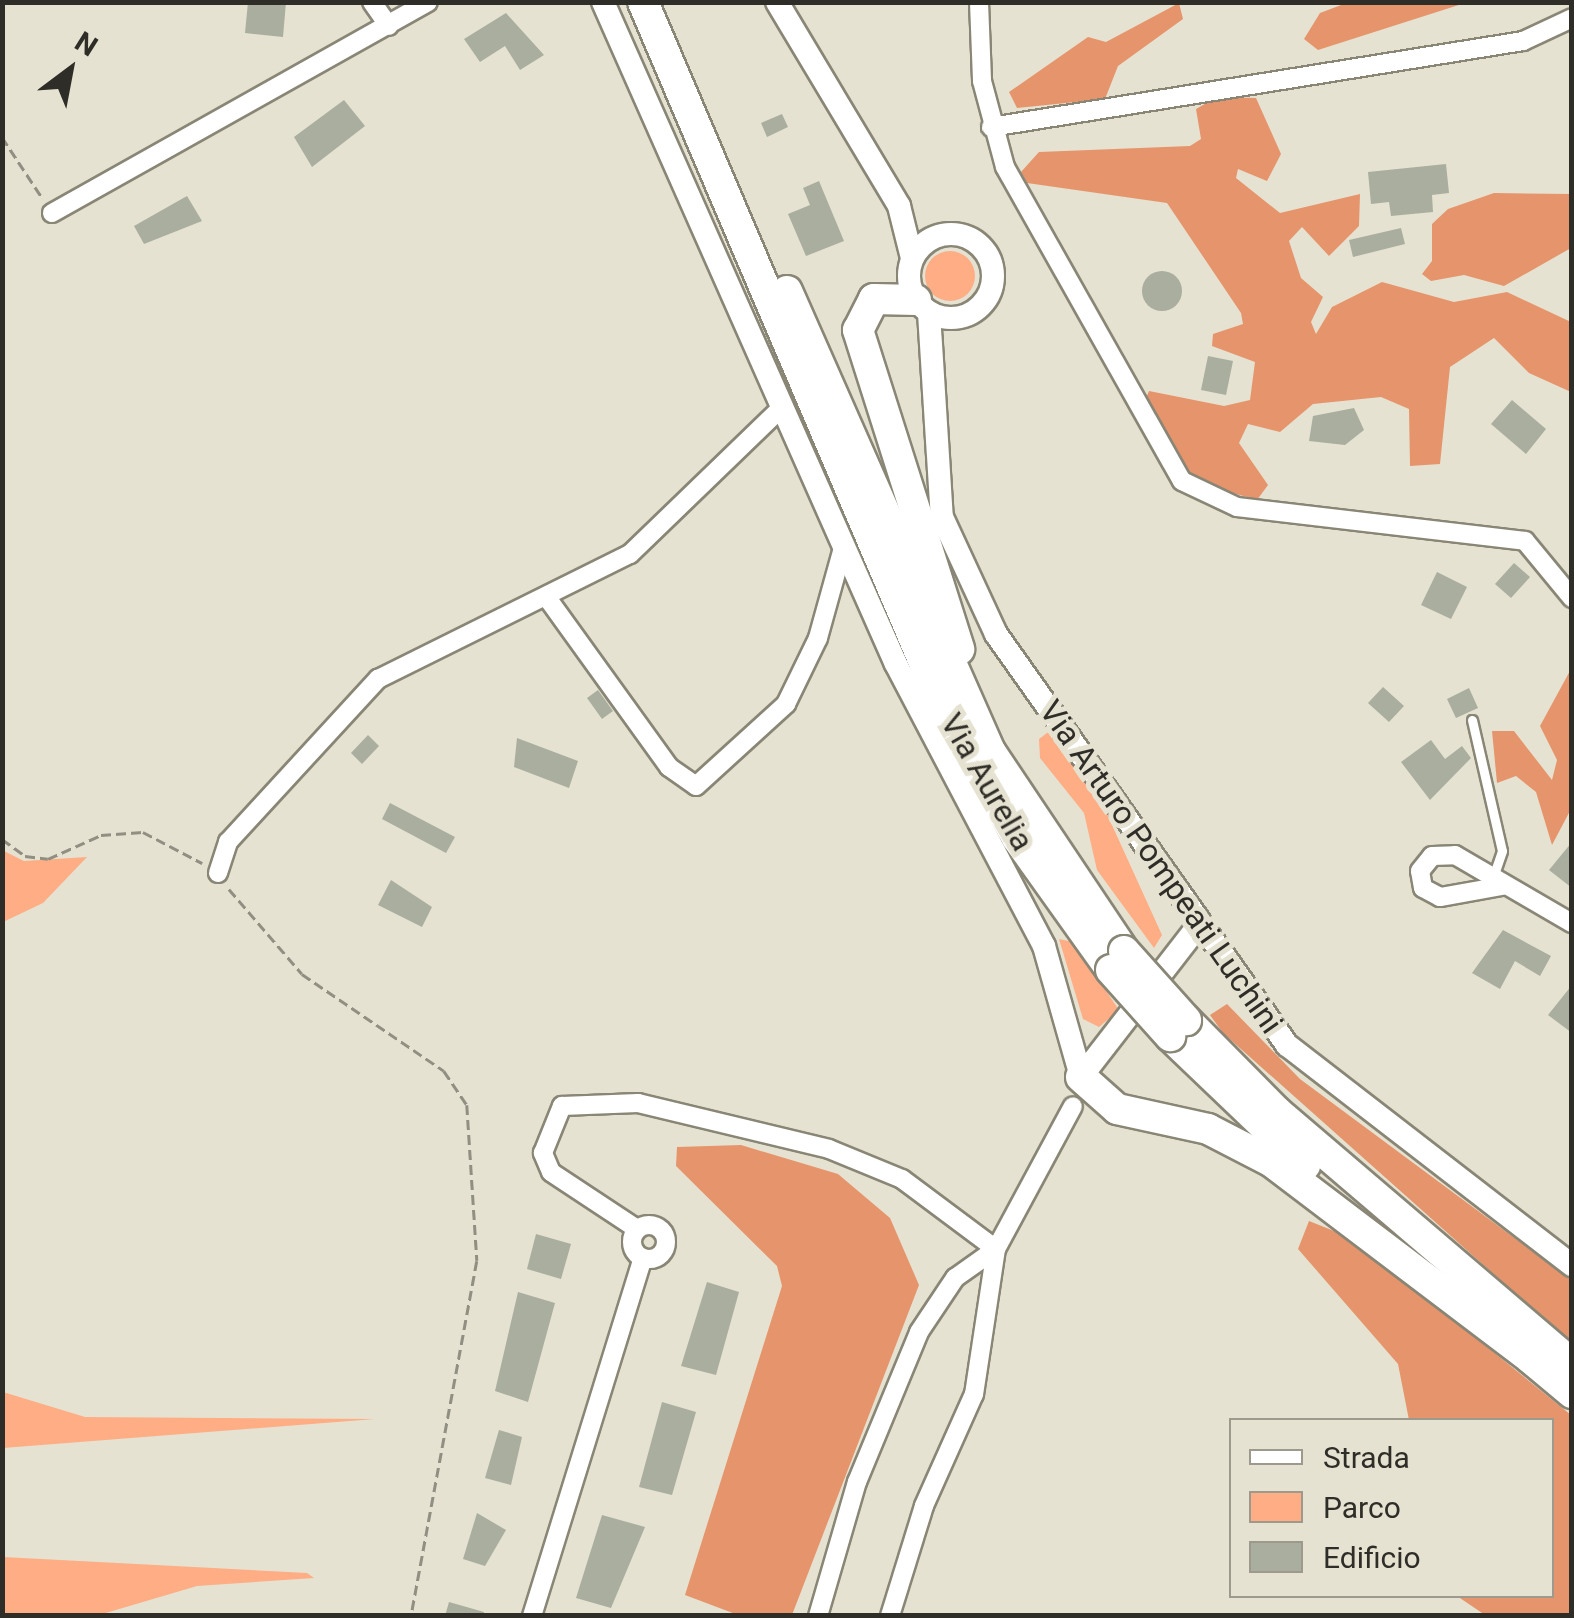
<!DOCTYPE html>
<style>
body{margin:0}
#map{position:relative;width:1574px;height:1618px;overflow:hidden;background:#e6e2d1;font-family:Roboto,sans-serif}
div>[style]{position:absolute}
[style*='--x']{left:calc(var(--x)*1px);top:calc(var(--y)*1px);width:calc(var(--w)*1px);rotate:calc(var(--a)*1deg)}
.green>*{inset:0;background:#fead85}
.round{border-radius:50%}
.forest>*{inset:0;background:#e6946b}
.building>*{inset:0;background:#a9ae9e}
.path>*{height:2.5px;margin-top:-1.25px;transform-origin:0;background:repeating-linear-gradient(90deg,#918e82 0 10px,transparent 0 15px)}
.roads{filter:drop-shadow(2px 0 #898676) drop-shadow(-2px 0 #898676) drop-shadow(0 2px #898676) drop-shadow(0 -2px #898676)}
.service>*{height:9px;margin:-4.5px;padding:0 4.5px;transform-origin:4.5px;border-radius:4.5px;background:#fff}
.minor>*{height:18px;margin:-9px;padding:0 9px;transform-origin:9px;border-radius:9px;background:#fff}
.minor>.ring{margin:-9px;padding:0;box-sizing:content-box;background:none;border:18px solid #fff;border-radius:50%}
.tertiary>*{height:22px;margin:-11px;padding:0 11px;transform-origin:11px;border-radius:11px;background:#fff}
.tertiary>.ring{margin:-11px;padding:0;box-sizing:content-box;background:none;border:22px solid #fff;border-radius:50%}
.trunk>*{height:30px;margin:-15px;padding:0 15px;transform-origin:15px;border-radius:15px;background:#fff}
.bridges{filter:drop-shadow(2px 0 #898676) drop-shadow(-2px 0 #898676) drop-shadow(0 2px #898676) drop-shadow(0 -2px #898676)}
.trunk-bridge>*{height:30px;margin:-15px;padding:0 15px;transform-origin:15px;border-radius:15px;background:#fff}
span{translate:-50% -50%;white-space:nowrap;text-align:center;line-height:1.15;-webkit-text-stroke:10px #e6e2d1;paint-order:stroke}
.street-label{font-size:32px;color:#2f2d27}
.frame{position:absolute;inset:0;border:5px solid #2f2d27;pointer-events:none}
.legend{position:absolute;left:1229px;top:1418px;width:325px;height:180px;box-sizing:border-box;background:#e6e2d1;border:2px solid #9d9a8d;margin:0;padding:12px 18px;list-style:none;font-size:30px;color:#2f2d27}
.legend li{display:flex;align-items:center;gap:20px;height:50px}
.legend b{width:50px;border:2px solid #9d9a8d}
.north{position:absolute;left:20px;top:20px;width:100px;height:100px;-webkit-text-stroke:8px #e6e2d1;paint-order:stroke;rotate:32deg;font-size:28px;font-weight:700;line-height:40px;text-align:center;color:#2f2d27}
.north::after{content:'';display:block;margin:auto;width:35px;height:45px;background:#2f2d27;clip-path:polygon(50% 0,100% 100%,50% 72%,0 100%)}
</style>
<div id="map">
<div class="green">
<div class="round" style="left:925px;top:251px;width:50px;height:50px"></div>
<div style="clip-path:polygon(1051px 730px,1102px 803px,1162px 935px,1154px 948px,1097px 870px,1084px 813px,1040px 758px,1039px 739px)"></div>
<div style="clip-path:polygon(2px 850px,24px 861px,87px 857px,43px 903px,3px 922px)"></div>
<div style="clip-path:polygon(1059px 939px,1073px 942px,1119px 1010px,1099px 1027px,1083px 1019px)"></div>
<div style="clip-path:polygon(3px 1392px,85px 1417px,375px 1419px,3px 1448px)"></div>
<div style="clip-path:polygon(3px 1557px,307px 1573px,314px 1578px,197px 1586px,99px 1615px,3px 1615px)"></div>
</div>
<div class="forest">
<div style="clip-path:polygon(1349px 2px,1465px 2px,1465px 3px,1318px 50px,1304px 39px,1320px 13px)"></div>
<div style="clip-path:polygon(1179px 3px,1183px 19px,1118px 66px,1105px 99px,1017px 108px,1009px 92px,1088px 37px,1106px 42px)"></div>
<div style="clip-path:polygon(1217px 97px,1256px 98px,1281px 154px,1267px 181px,1238px 169px,1236px 178px,1280px 213px,1360px 194px,1359px 226px,1329px 256px,1302px 227px,1289px 241px,1301px 278px,1323px 297px,1311px 322px,1316px 334px,1332px 307px,1382px 282px,1454px 302px,1507px 292px,1571px 322px,1571px 392px,1529px 373px,1494px 338px,1450px 367px,1440px 464px,1410px 466px,1409px 409px,1381px 397px,1313px 404px,1280px 432px,1248px 424px,1239px 443px,1268px 485px,1257px 500px,1192px 481px,1144px 403px,1149px 391px,1224px 406px,1250px 400px,1255px 362px,1212px 346px,1213px 334px,1243px 324px,1241px 313px,1167px 203px,1027px 183px,1021px 172px,1039px 152px,1190px 146px,1201px 139px,1196px 109px)"></div>
<div style="clip-path:polygon(1494px 193px,1571px 194px,1571px 248px,1504px 286px,1464px 275px,1431px 281px,1422px 274px,1432px 261px,1432px 224px,1448px 209px)"></div>
<div style="clip-path:polygon(1571px 669px,1571px 809px,1552px 845px,1536px 792px,1516px 776px,1497px 783px,1492px 731px,1514px 731px,1552px 780px,1557px 760px,1540px 726px)"></div>
<div style="clip-path:polygon(1227px 1004px,1300px 1079px,1571px 1280px,1571px 1343px,1223px 1033px,1210px 1015px)"></div>
<div style="clip-path:polygon(741px 1145px,838px 1174px,890px 1218px,919px 1285px,792px 1615px,738px 1615px,685px 1595px,782px 1286px,777px 1266px,676px 1166px,677px 1147px)"></div>
<div style="clip-path:polygon(1309px 1221px,1354px 1239px,1571px 1415px,1571px 1615px,1485px 1615px,1457px 1596px,1552px 1596px,1552px 1420px,1409px 1420px,1398px 1364px,1298px 1249px)"></div>
</div>
<div class="building">
<div style="clip-path:polygon(248px 2px,286px 2px,283px 37px,245px 33px)"></div>
<div style="clip-path:polygon(506px 13px,544px 55px,520px 70px,505px 46px,480px 62px,464px 39px)"></div>
<div style="clip-path:polygon(344px 100px,365px 126px,312px 167px,294px 137px)"></div>
<div style="clip-path:polygon(782px 114px,788px 127px,767px 137px,761px 123px)"></div>
<div style="clip-path:polygon(1446px 164px,1449px 193px,1432px 195px,1433px 212px,1391px 216px,1389px 202px,1371px 204px,1368px 172px)"></div>
<div style="clip-path:polygon(819px 181px,844px 241px,806px 256px,788px 214px,810px 205px,803px 188px)"></div>
<div style="clip-path:polygon(187px 196px,202px 221px,144px 244px,134px 226px)"></div>
<div style="clip-path:polygon(1401px 228px,1405px 244px,1353px 257px,1349px 240px)"></div>
<div class="round" style="left:1142px;top:271px;width:40px;height:40px"></div>
<div style="clip-path:polygon(1208px 356px,1233px 361px,1226px 395px,1201px 390px)"></div>
<div style="clip-path:polygon(1512px 400px,1546px 429px,1526px 454px,1491px 424px)"></div>
<div style="clip-path:polygon(1354px 408px,1364px 430px,1345px 445px,1309px 441px,1313px 416px)"></div>
<div style="clip-path:polygon(1514px 563px,1530px 577px,1511px 598px,1495px 584px)"></div>
<div style="clip-path:polygon(1437px 572px,1467px 587px,1451px 619px,1421px 605px)"></div>
<div style="clip-path:polygon(1383px 687px,1404px 706px,1389px 722px,1368px 703px)"></div>
<div style="clip-path:polygon(1469px 688px,1478px 708px,1456px 718px,1447px 699px)"></div>
<div style="clip-path:polygon(598px 690px,613px 711px,602px 719px,587px 698px)"></div>
<div style="clip-path:polygon(368px 735px,379px 746px,362px 764px,351px 753px)"></div>
<div style="clip-path:polygon(517px 738px,578px 761px,569px 788px,514px 767px)"></div>
<div style="clip-path:polygon(1431px 740px,1445px 759px,1462px 746px,1471px 758px,1430px 800px,1401px 762px)"></div>
<div style="clip-path:polygon(390px 803px,455px 837px,446px 853px,382px 819px)"></div>
<div style="clip-path:polygon(1572px 842px,1572px 888px,1549px 870px)"></div>
<div style="clip-path:polygon(391px 880px,432px 907px,422px 927px,378px 905px)"></div>
<div style="clip-path:polygon(1503px 930px,1551px 956px,1540px 976px,1515px 961px,1500px 989px,1472px 973px)"></div>
<div style="clip-path:polygon(1572px 985px,1572px 1033px,1548px 1015px)"></div>
<div style="clip-path:polygon(536px 1234px,571px 1244px,561px 1279px,527px 1269px)"></div>
<div style="clip-path:polygon(707px 1282px,739px 1292px,716px 1375px,681px 1366px)"></div>
<div style="clip-path:polygon(518px 1292px,555px 1303px,528px 1402px,495px 1391px)"></div>
<div style="clip-path:polygon(662px 1402px,696px 1412px,672px 1495px,639px 1487px)"></div>
<div style="clip-path:polygon(499px 1430px,522px 1437px,511px 1485px,485px 1478px)"></div>
<div style="clip-path:polygon(477px 1513px,506px 1530px,485px 1566px,463px 1559px)"></div>
<div style="clip-path:polygon(602px 1515px,645px 1527px,611px 1608px,576px 1598px)"></div>
<div style="clip-path:polygon(449px 1602px,484px 1612px,483px 1616px,445px 1616px)"></div>
</div>
<div class="path">
<div style="--x:2;--y:137;--w:74;--a:56.5"></div>
<div style="--x:2;--y:839;--w:29;--a:36"></div>
<div style="--x:25;--y:856;--w:23;--a:7"></div>
<div style="--x:48;--y:859;--w:58;--a:-24.4"></div>
<div style="--x:101;--y:835;--w:42;--a:-4.1"></div>
<div style="--x:143;--y:832;--w:67;--a:27.7"></div>
<div style="--x:229;--y:889;--w:112;--a:49.3"></div>
<div style="--x:302;--y:974;--w:172;--a:34.3"></div>
<div style="--x:444;--y:1071;--w:41;--a:55.9"></div>
<div style="--x:467;--y:1105;--w:156;--a:86.3"></div>
<div style="--x:477;--y:1261;--w:361;--a:100.5"></div>
</div>
<div class="roads">
<div class="service">
<div style="--x:1472;--y:720;--w:134;--a:77.1"></div>
<div style="--x:1502;--y:851;--w:28;--a:109"></div>
</div>
<div class="minor">
<div style="--x:372;--y:2;--w:29;--a:55"></div>
<div style="--x:979;--y:2;--w:79;--a:87.8"></div>
<div style="--x:982;--y:81;--w:89;--a:75"></div>
<div style="--x:1005;--y:167;--w:360;--a:60.6"></div>
<div style="--x:1182;--y:481;--w:61;--a:25.3"></div>
<div style="--x:1237;--y:507;--w:290;--a:6.7"></div>
<div style="--x:1525;--y:541;--w:74;--a:50.5"></div>
<div style="--x:991;--y:127;--w:539;--a:-9.18"></div>
<div style="--x:1523;--y:41;--w:54;--a:-25.1"></div>
<div style="--x:52;--y:213;--w:431;--a:-29.3"></div>
<div style="--x:548;--y:599;--w:207;--a:54.2"></div>
<div style="--x:669;--y:767;--w:33;--a:35"></div>
<div style="--x:696;--y:786;--w:122;--a:-42.3"></div>
<div style="--x:786;--y:704;--w:73;--a:-64.1"></div>
<div style="--x:818;--y:638;--w:98;--a:-74.5"></div>
<div style="--x:218;--y:873;--w:33;--a:-72"></div>
<div style="--x:228;--y:842;--w:222;--a:-47.4"></div>
<div style="--x:378;--y:679;--w:281;--a:-26.4"></div>
<div style="--x:630;--y:554;--w:213;--a:-44"></div>
<div style="--x:1502;--y:886;--w:63;--a:169.9"></div>
<div style="--x:1440;--y:897;--w:19;--a:-152"></div>
<div style="--x:1423;--y:888;--w:17;--a:-100"></div>
<div style="--x:1420;--y:871;--w:19;--a:-51"></div>
<div style="--x:1432;--y:856;--w:23;--a:-2"></div>
<div style="--x:1455;--y:855;--w:135;--a:30.2"></div>
<div class="ring" style="left:632px;top:1225px;width:16px;height:16px"></div>
<div style="--x:637;--y:1229;--w:103;--a:-146.5"></div>
<div style="--x:551;--y:1172;--w:21;--a:-113"></div>
<div style="--x:543;--y:1153;--w:51;--a:-68"></div>
<div style="--x:562;--y:1106;--w:76;--a:-2.3"></div>
<div style="--x:638;--y:1103;--w:196;--a:13.5"></div>
<div style="--x:829;--y:1149;--w:79;--a:22.3"></div>
<div style="--x:902;--y:1179;--w:117;--a:36.7"></div>
<div style="--x:996;--y:1249;--w:147;--a:98.6"></div>
<div style="--x:974;--y:1394;--w:123;--a:114.1"></div>
<div style="--x:924;--y:1506;--w:115;--a:107.2"></div>
<div style="--x:532;--y:1616;--w:375;--a:-72.8"></div>
<div style="--x:818;--y:1616;--w:140;--a:-73.8"></div>
<div style="--x:857;--y:1482;--w:162;--a:-67.5"></div>
<div style="--x:919;--y:1332;--w:65;--a:-56.3"></div>
<div style="--x:955;--y:1278;--w:50;--a:-35.3"></div>
<div style="--x:996;--y:1249;--w:162;--a:-61.7"></div>
</div>
<div class="tertiary">
<div style="--x:603;--y:2;--w:724;--a:66.13"></div>
<div style="--x:896;--y:664;--w:318;--a:62.3"></div>
<div style="--x:1044;--y:946;--w:136;--a:74.2"></div>
<div style="--x:1081;--y:1077;--w:191;--a:-52.2"></div>
<div style="--x:777;--y:2;--w:238;--a:59.1"></div>
<div style="--x:899;--y:206;--w:54;--a:76"></div>
<div class="ring" style="left:909px;top:234px;width:62px;height:62px"></div>
<div style="--x:929;--y:313;--w:204;--a:86.4"></div>
<div style="--x:942;--y:517;--w:129;--a:65.2"></div>
<div style="--x:996;--y:634;--w:504;--a:54.7"></div>
<div style="--x:1287;--y:1045;--w:360;--a:37.7"></div>
</div>
<div class="trunk">
<div style="--x:643;--y:2;--w:761;--a:66.94"></div>
<div style="--x:941;--y:702;--w:156;--a:60.8"></div>
<div style="--x:1017;--y:838;--w:162;--a:54.5"></div>
<div style="--x:787;--y:291;--w:503;--a:66.19"></div>
<div style="--x:990;--y:751;--w:241;--a:56.2"></div>
<div style="--x:916;--y:300;--w:42;--a:-178.6"></div>
<div style="--x:874;--y:299;--w:35;--a:117"></div>
<div style="--x:858;--y:330;--w:335;--a:72.4"></div>
<div style="--x:1186;--y:1020;--w:129;--a:45.3"></div>
<div style="--x:1277;--y:1112;--w:388;--a:40.5"></div>
<div style="--x:1170;--y:1036;--w:187;--a:43.7"></div>
<div style="--x:1081;--y:1077;--w:48;--a:41.6"></div>
<div style="--x:1117;--y:1109;--w:93;--a:12.4"></div>
<div style="--x:1208;--y:1129;--w:72;--a:27.3"></div>
<div style="--x:1272;--y:1162;--w:340;--a:37.2"></div>
<div style="--x:1530;--y:1358;--w:55;--a:39.8"></div>
</div>
</div>
<div class="bridges">
<div class="trunk-bridge">
<div style="--x:1124;--y:951;--w:93;--a:48.1"></div>
<div style="--x:1111;--y:970;--w:89;--a:48.2"></div>
</div>
</div>
<div class="street-label">
<span style="left:987px;top:782px;rotate:60deg">Via Aurelia</span>
<span style="left:1161px;top:867px;rotate:55deg">Via Arturo Pompeati Luchini</span>
</div>
<div class="frame"></div>
<ul class="legend">
<li><b style="height:12px;background:#fff"></b>Strada</li>
<li><b style="height:28px;background:#fead85"></b>Parco</li>
<li><b style="height:28px;background:#a9ae9e"></b>Edificio</li>
</ul>
<div class="north">N</div>
</div>
